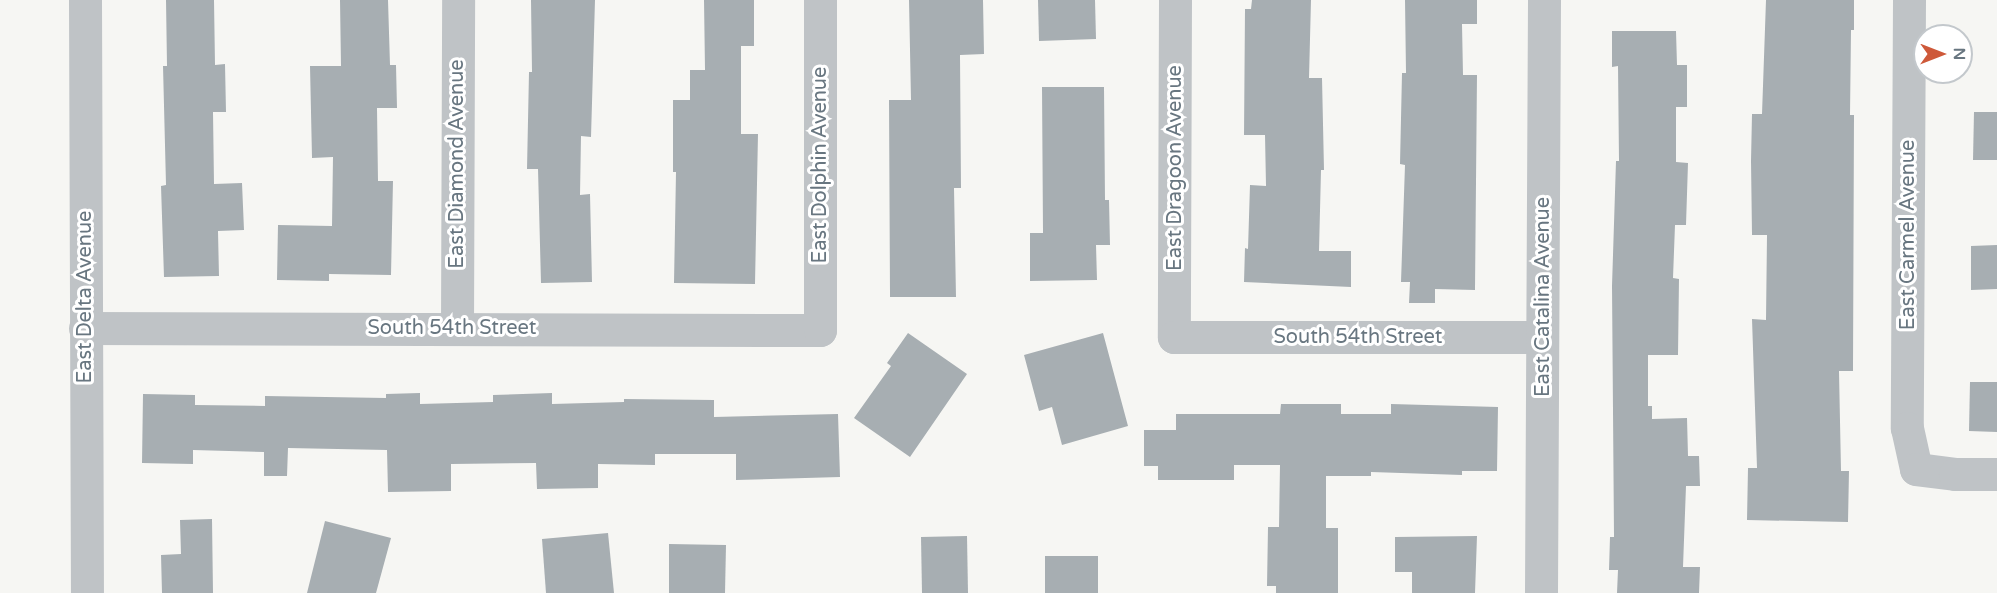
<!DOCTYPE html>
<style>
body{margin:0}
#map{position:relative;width:1997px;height:593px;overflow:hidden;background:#f6f6f3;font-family:"Varela Round",sans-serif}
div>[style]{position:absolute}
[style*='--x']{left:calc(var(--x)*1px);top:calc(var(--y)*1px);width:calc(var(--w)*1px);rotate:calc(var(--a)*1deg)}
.building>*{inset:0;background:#a7aeb2}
.minor>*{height:33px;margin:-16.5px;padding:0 16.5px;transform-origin:16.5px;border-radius:16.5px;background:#bfc3c6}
span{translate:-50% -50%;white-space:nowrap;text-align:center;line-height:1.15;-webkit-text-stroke:6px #fff;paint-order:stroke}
.street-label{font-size:20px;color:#687680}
.north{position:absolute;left:1913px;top:24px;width:60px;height:60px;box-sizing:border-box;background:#fff;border:2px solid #c3c8cc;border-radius:50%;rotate:90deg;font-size:16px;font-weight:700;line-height:24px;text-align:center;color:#687680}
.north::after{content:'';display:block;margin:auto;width:21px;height:27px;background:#ce593a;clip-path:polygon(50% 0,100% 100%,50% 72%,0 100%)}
</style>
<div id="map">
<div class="building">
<div style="clip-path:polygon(166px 0,214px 0,215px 65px,225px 64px,226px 112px,213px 112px,214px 184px,242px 183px,244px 230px,218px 231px,219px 276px,164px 277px,161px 186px,166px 185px,163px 66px,167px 66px)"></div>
<div style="clip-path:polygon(340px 0,388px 0,390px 65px,396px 65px,397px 108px,377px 108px,378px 181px,393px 181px,391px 275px,329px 274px,329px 281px,277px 280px,278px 225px,332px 226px,333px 157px,312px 158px,310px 66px,341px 66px)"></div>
<div style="clip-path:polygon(531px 0,595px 0,591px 137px,581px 136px,580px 195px,590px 194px,592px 282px,541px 283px,538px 169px,527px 169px,529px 72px,532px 72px)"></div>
<div style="clip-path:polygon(704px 0,754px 0,754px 46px,741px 46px,741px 134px,758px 134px,755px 284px,674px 283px,676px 172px,673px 172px,673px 100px,690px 100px,690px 70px,705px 70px)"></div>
<div style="clip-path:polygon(909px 0,983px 0,984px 54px,960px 55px,961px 188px,954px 188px,956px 297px,890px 297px,889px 100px,911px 100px)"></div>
<div style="clip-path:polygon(1038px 0,1095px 0,1096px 39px,1039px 41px)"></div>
<div style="clip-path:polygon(1252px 0,1311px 0,1309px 78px,1322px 78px,1324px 170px,1321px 170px,1319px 251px,1351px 251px,1351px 287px,1244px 282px,1245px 248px,1248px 249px,1250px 185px,1266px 186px,1265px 135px,1244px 135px,1245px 9px,1251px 9px)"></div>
<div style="clip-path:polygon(1405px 0,1477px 0,1477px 24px,1462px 24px,1463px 75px,1477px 75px,1475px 290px,1435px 289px,1435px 303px,1409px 303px,1410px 282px,1401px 282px,1405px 165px,1400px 164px,1402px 73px,1406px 73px)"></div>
<div style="clip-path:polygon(1766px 0,1854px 0,1854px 30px,1851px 30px,1850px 115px,1854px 115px,1853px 371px,1839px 371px,1841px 471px,1849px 471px,1848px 522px,1747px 520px,1748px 468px,1757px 468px,1752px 319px,1766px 320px,1767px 235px,1752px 235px,1751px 161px,1752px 114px,1762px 114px)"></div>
<div style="clip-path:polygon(1612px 31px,1676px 31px,1677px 65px,1687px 65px,1687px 107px,1676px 107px,1676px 162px,1688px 163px,1686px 225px,1675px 225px,1673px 278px,1679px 279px,1678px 355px,1648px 355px,1648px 406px,1652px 406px,1652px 419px,1687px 418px,1688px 456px,1699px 456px,1700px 486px,1686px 486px,1683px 567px,1700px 567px,1699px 593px,1617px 593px,1618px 570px,1609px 570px,1610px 537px,1614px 537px,1612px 286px,1616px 161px,1619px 161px,1618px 66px,1612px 67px)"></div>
<div style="clip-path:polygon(1042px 87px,1104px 87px,1105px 200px,1109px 200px,1110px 245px,1096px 245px,1097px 280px,1030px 281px,1030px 233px,1043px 233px)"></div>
<div style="clip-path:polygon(1974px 112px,1997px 112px,1997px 160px,1973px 160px)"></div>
<div style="clip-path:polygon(1997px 245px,1997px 289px,1971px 290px,1971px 246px)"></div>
<div style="clip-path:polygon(908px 333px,967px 374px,910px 457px,854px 418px,891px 366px,887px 363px)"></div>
<div style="clip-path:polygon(1103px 333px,1128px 426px,1062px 445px,1052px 407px,1039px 411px,1024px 355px)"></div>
<div style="clip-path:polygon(1970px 382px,1997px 382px,1997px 432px,1969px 431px)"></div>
<div style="clip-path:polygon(420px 393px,420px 404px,493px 402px,493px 395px,552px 393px,552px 404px,624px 402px,624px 399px,714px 400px,714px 417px,838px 414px,840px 477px,736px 480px,736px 454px,655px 454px,655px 465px,598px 464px,598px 488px,537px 489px,536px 463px,451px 464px,451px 491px,388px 492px,387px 450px,288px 448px,287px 476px,264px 476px,264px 452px,193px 450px,193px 464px,142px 463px,143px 394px,195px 395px,195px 405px,265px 406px,265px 396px,386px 398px,386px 394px)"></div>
<div style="clip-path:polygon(1281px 404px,1341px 404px,1341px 414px,1391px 414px,1391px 404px,1498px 407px,1497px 471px,1462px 471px,1462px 475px,1371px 472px,1371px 476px,1326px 476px,1326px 528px,1338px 528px,1338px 593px,1276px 593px,1276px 586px,1267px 586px,1268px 527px,1279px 527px,1280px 465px,1234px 465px,1234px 480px,1158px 480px,1158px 466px,1144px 466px,1144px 430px,1176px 430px,1176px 414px,1280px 414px)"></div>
<div style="clip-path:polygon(212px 519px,213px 593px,162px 593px,161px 555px,181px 554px,180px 520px)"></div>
<div style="clip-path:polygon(325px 521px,391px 538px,376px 593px,307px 593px)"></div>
<div style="clip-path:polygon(608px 533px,614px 593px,546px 593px,542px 539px)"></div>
<div style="clip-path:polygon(967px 536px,968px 593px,922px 593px,921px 537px)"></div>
<div style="clip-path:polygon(1477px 536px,1475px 593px,1412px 593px,1412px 572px,1395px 572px,1395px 537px)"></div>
<div style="clip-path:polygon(669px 544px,726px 545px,725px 593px,669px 593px)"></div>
<div style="clip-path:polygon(1045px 556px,1098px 556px,1098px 593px,1045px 593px)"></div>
</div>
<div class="minor">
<div style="--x:85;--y:0;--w:593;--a:89.81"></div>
<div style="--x:1175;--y:0;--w:337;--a:90.2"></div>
<div style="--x:1174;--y:337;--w:368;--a:0"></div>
<div style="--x:1909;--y:0;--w:428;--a:90.3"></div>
<div style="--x:1907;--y:428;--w:42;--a:77.6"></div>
<div style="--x:1916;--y:469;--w:39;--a:7"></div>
<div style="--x:1955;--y:474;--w:42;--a:0"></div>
<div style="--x:85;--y:328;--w:735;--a:0.16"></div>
<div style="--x:820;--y:330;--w:330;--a:-90"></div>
<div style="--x:457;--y:328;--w:328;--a:-89.8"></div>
<div style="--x:1541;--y:593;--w:593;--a:-89.71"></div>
</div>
<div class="street-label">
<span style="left:457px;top:164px;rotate:-90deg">East Diamond Avenue</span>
<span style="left:820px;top:165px;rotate:-90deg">East Dolphin Avenue</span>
<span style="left:1175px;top:168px;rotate:-90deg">East Dragoon Avenue</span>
<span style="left:1908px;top:235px;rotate:-90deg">East Carmel Avenue</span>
<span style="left:85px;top:297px;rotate:-90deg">East Delta Avenue</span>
<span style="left:1543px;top:297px;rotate:-90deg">East Catalina Avenue</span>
<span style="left:452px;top:328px">South 54th Street</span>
<span style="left:1358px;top:337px">South 54th Street</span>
</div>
<div class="north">N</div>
</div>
